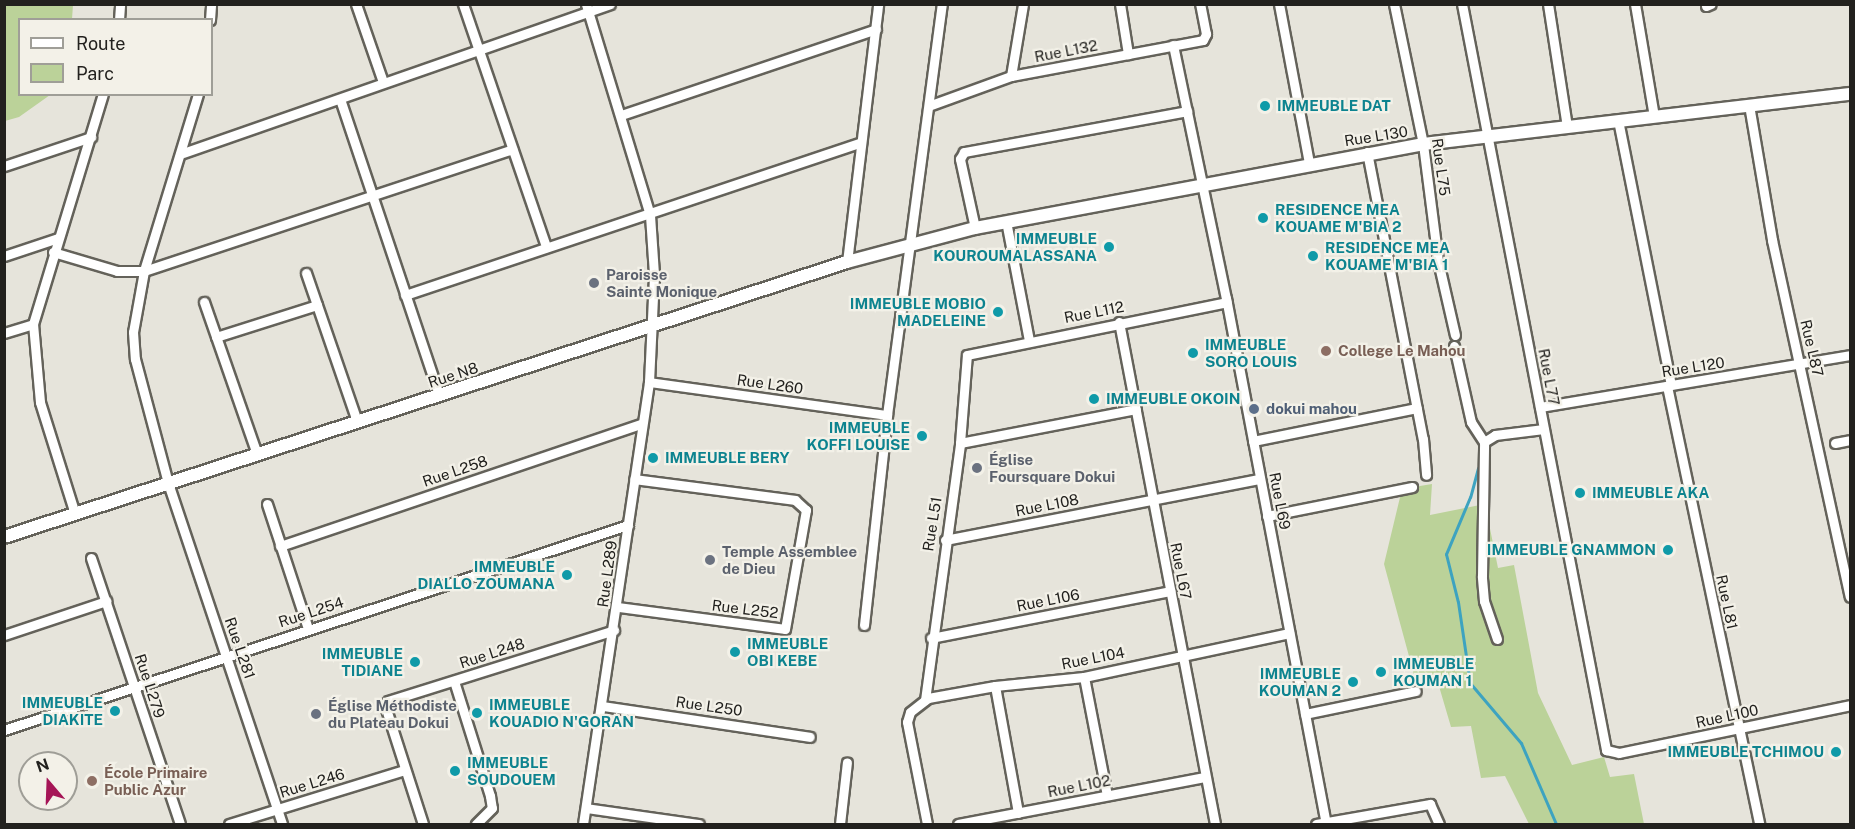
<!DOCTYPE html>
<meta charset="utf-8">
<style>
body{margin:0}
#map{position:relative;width:1855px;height:829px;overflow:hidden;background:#e6e4db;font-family:"Public Sans",sans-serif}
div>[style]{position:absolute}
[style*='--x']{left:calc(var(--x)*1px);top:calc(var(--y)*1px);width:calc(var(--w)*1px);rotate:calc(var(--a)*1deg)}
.green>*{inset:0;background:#bbd299}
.stream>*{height:3px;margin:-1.5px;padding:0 1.5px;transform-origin:1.5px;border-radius:1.5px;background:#3da3c0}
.roads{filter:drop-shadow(2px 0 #64625a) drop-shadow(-2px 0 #64625a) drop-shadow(0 2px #64625a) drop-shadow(0 -2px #64625a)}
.minor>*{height:9px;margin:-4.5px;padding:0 4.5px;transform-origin:4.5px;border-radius:4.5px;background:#fff}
.tertiary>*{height:12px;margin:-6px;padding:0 6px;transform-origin:6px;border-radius:6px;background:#fff}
.dots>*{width:16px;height:16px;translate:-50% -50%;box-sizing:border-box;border:3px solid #f3f1e8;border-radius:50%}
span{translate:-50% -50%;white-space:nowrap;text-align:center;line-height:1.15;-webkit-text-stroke:4.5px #f3f1e8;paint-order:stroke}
.street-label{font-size:15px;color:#22211e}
.culture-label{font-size:15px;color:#0d838f;font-weight:700}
.left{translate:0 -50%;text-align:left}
.right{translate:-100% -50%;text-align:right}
.worship-label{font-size:15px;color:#5b616d;font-weight:700}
.education-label{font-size:15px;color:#785e54;font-weight:700}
.service-label{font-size:15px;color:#4e5e75;font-weight:700}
.frame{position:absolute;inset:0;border:6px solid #22211e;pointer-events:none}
.legend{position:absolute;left:18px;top:18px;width:195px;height:78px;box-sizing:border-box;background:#f3f1e8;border:2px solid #9f9e97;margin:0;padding:8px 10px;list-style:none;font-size:18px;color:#22211e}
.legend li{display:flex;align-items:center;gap:12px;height:30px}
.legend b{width:30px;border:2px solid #9f9e97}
.north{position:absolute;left:18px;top:751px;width:60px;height:60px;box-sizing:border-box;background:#f3f1e8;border:2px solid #9f9e97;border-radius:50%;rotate:341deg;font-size:16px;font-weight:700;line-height:24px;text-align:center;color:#22211e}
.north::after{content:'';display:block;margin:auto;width:21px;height:27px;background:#a51556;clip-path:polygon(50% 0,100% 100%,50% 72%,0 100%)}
</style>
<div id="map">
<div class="green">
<div style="clip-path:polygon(4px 5px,73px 5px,72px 19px,20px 20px,20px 94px,50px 95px,19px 117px,5px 121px)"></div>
<div style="clip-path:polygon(1432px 484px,1430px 515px,1485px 504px,1498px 568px,1514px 565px,1538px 693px,1572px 765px,1604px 757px,1610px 777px,1634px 774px,1644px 824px,1529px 824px,1505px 776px,1481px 778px,1471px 726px,1451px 727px,1436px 676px,1416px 682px,1384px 564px,1402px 489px)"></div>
</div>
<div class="stream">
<div style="--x:1478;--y:468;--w:30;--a:105"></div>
<div style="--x:1470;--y:497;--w:62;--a:112.8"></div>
<div style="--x:1446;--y:554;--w:49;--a:76"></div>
<div style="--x:1458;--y:602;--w:82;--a:81.6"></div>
<div style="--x:1470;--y:683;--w:79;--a:49.6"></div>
<div style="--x:1521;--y:743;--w:88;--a:66.6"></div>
</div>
<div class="roads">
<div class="minor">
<div style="--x:356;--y:4;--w:83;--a:70.9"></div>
<div style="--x:463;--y:4;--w:257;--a:71.1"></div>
<div style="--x:1120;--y:4;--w:51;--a:80.9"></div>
<div style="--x:1279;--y:4;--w:162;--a:79.3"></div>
<div style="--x:1394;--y:4;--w:143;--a:78.3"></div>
<div style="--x:1423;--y:144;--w:118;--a:82.7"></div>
<div style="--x:1438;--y:261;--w:76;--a:77.1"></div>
<div style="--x:1462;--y:4;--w:760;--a:79.07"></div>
<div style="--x:1606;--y:750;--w:13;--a:13"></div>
<div style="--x:1619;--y:753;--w:236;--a:-11.7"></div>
<div style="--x:1548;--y:4;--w:124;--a:81.2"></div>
<div style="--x:1635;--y:4;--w:114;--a:80.4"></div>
<div style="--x:1706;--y:6;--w:5;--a:-22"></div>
<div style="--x:119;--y:20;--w:16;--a:-86"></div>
<div style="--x:210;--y:20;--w:16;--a:-86"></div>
<div style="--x:1173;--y:45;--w:258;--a:78.2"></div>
<div style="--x:1226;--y:298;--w:535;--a:79.24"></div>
<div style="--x:1011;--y:76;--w:73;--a:-80.5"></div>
<div style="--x:198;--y:94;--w:185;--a:107"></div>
<div style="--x:144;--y:271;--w:62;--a:100.2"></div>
<div style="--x:133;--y:332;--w:27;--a:86"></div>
<div style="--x:135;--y:359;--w:128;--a:75.1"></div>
<div style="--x:168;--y:483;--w:360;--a:71.5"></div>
<div style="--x:340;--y:99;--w:312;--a:71.5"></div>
<div style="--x:931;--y:105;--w:85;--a:-19.9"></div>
<div style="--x:1011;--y:76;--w:195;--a:-10.6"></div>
<div style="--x:1203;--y:40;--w:7;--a:-63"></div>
<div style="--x:1206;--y:34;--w:31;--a:-101"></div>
<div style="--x:1749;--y:105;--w:137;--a:80.3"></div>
<div style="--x:1772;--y:240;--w:365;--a:77.7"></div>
<div style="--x:621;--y:115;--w:269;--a:-18.6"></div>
<div style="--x:1618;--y:120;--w:270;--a:78.7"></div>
<div style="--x:1367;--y:152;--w:292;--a:79"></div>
<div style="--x:1423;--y:439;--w:36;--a:85"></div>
<div style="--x:183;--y:153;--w:452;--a:-19.2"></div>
<div style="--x:4;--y:166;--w:92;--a:-18.4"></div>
<div style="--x:1006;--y:221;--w:121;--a:79.1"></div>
<div style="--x:975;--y:228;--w:71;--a:-102.3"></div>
<div style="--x:960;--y:159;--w:8;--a:-60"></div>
<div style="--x:964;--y:152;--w:227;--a:-10.4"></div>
<div style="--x:53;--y:252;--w:67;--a:16.5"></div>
<div style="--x:117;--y:271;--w:27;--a:0"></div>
<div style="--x:144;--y:271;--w:388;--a:-18.3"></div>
<div style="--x:4;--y:256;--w:57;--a:-18.4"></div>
<div style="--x:847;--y:262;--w:260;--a:-83.1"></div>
<div style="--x:306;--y:273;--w:157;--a:71"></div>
<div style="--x:405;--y:295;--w:479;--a:-18.5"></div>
<div style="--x:204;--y:302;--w:161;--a:70.8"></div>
<div style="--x:1119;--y:322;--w:511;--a:79.17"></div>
<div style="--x:4;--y:333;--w:30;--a:-17"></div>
<div style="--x:216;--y:337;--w:106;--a:-17.6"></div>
<div style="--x:1454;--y:346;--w:78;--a:77.4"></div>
<div style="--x:1471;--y:422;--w:24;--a:57"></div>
<div style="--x:649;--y:382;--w:240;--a:7.9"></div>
<div style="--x:1667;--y:386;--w:448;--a:78.1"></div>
<div style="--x:1540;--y:407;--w:314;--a:-9.5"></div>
<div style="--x:1253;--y:441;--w:167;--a:-11.4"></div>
<div style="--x:960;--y:443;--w:179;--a:-10.9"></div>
<div style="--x:1835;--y:443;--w:15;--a:-11"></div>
<div style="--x:267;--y:504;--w:132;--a:71.8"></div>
<div style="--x:75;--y:514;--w:117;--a:-107.4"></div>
<div style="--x:40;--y:402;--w:78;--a:-95.1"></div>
<div style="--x:33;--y:324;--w:240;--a:-73.1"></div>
<div style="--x:1267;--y:516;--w:148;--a:-11.3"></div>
<div style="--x:945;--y:540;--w:321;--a:-11"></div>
<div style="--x:280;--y:546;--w:380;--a:-18.7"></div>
<div style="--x:91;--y:558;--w:280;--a:71.5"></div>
<div style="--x:618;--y:607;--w:168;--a:7.5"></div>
<div style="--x:785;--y:629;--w:121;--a:-80"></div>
<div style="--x:806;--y:510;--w:15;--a:-138"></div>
<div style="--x:795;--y:500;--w:162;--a:-172.6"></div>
<div style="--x:864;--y:625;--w:211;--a:-83.7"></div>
<div style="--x:887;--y:415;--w:415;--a:-82.4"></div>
<div style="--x:4;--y:635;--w:108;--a:-18.4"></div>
<div style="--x:931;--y:638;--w:244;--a:-11.1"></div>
<div style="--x:1497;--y:639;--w:40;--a:-108.9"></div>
<div style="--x:1484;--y:601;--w:25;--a:-95"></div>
<div style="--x:1482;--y:576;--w:134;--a:-89.1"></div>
<div style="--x:1484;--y:442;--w:13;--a:-32"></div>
<div style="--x:1495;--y:435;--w:49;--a:-7"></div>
<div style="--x:1084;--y:677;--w:120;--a:79"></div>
<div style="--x:454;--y:681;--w:121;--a:72.6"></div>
<div style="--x:490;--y:796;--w:12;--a:81"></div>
<div style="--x:492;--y:808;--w:23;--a:135"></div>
<div style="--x:995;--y:686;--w:129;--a:79.7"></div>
<div style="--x:925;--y:700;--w:259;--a:-82.2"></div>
<div style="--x:960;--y:443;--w:88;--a:-85.5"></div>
<div style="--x:967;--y:355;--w:265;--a:-11.5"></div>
<div style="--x:603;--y:706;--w:209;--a:8.5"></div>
<div style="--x:1305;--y:714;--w:113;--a:-11.7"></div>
<div style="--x:4;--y:730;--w:657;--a:-18.19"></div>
<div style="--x:586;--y:808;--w:114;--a:8.1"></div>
<div style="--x:229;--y:824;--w:184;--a:-17.1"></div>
<div style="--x:423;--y:824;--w:121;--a:-107.8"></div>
<div style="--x:386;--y:709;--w:8;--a:-76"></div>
<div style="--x:388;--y:701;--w:237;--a:-17.4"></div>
<div style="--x:583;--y:824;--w:447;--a:-81.5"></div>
<div style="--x:649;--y:382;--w:108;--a:-87.3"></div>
<div style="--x:654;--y:274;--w:59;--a:-93.9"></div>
<div style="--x:650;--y:215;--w:220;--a:-106.9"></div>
<div style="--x:840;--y:824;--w:62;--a:-83.6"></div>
<div style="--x:927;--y:824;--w:104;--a:-101.1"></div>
<div style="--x:907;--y:722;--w:10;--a:-73"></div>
<div style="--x:910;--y:712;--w:23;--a:-38"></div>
<div style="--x:928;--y:698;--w:68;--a:-10.2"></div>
<div style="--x:995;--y:686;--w:89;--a:-5.8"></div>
<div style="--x:1084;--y:677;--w:210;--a:-12.1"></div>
<div style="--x:958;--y:824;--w:251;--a:-10.8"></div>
<div style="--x:1316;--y:824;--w:116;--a:-10"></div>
<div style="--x:1430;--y:804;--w:22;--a:66"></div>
</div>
<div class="tertiary">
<div style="--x:4;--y:537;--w:887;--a:-18.07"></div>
<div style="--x:847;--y:262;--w:132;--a:-14.9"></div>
<div style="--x:975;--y:228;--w:456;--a:-10.6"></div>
<div style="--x:1423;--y:144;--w:430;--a:-6.7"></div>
</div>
</div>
<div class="dots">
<div style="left:1265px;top:106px;background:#0f9aa8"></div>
<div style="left:1263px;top:218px;background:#0f9aa8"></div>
<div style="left:1109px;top:247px;background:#0f9aa8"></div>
<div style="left:1313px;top:256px;background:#0f9aa8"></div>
<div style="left:594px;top:283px;background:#6b7280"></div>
<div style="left:998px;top:312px;background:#0f9aa8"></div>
<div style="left:1326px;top:351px;background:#8d6e63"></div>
<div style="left:1193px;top:353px;background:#0f9aa8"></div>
<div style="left:1094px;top:399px;background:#0f9aa8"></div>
<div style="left:1254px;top:409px;background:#5c6f8a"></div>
<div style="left:922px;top:436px;background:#0f9aa8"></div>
<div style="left:653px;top:458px;background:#0f9aa8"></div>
<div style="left:977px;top:468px;background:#6b7280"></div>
<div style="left:1580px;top:493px;background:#0f9aa8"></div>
<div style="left:1668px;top:550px;background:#0f9aa8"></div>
<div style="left:710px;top:560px;background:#6b7280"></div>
<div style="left:567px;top:575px;background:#0f9aa8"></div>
<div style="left:735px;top:652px;background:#0f9aa8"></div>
<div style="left:415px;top:662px;background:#0f9aa8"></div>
<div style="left:1381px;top:672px;background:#0f9aa8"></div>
<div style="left:1353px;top:682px;background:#0f9aa8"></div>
<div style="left:115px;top:711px;background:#0f9aa8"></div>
<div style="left:477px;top:713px;background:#0f9aa8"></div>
<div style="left:316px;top:714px;background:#6b7280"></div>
<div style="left:1836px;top:752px;background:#0f9aa8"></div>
<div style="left:455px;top:771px;background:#0f9aa8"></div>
<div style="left:92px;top:781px;background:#8d6e63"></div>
</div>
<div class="street-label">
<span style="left:1066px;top:51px;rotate:-11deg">Rue L132</span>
<span style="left:1376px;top:136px;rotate:-9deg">Rue L130</span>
<span style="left:1441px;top:167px;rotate:82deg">Rue L75</span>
<span style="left:1094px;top:312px;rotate:-11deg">Rue L112</span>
<span style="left:1812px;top:348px;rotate:77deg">Rue L87</span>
<span style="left:1693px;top:367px;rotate:-9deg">Rue L120</span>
<span style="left:453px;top:375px;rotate:-18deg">Rue N8</span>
<span style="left:1549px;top:377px;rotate:79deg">Rue L77</span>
<span style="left:770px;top:384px;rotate:8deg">Rue L260</span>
<span style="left:455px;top:471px;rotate:-19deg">Rue L258</span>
<span style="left:1280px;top:501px;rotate:79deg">Rue L69</span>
<span style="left:1047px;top:505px;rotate:-11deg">Rue L108</span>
<span style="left:932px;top:524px;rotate:-81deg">Rue L51</span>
<span style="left:1181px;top:571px;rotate:79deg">Rue L67</span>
<span style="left:607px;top:574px;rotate:-82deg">Rue L289</span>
<span style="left:1048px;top:600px;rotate:-11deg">Rue L106</span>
<span style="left:1727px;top:602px;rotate:78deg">Rue L81</span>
<span style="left:745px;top:609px;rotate:7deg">Rue L252</span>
<span style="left:311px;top:612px;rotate:-18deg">Rue L254</span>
<span style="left:240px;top:648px;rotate:71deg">Rue L281</span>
<span style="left:492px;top:653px;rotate:-18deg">Rue L248</span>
<span style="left:1093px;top:658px;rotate:-11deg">Rue L104</span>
<span style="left:150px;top:686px;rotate:72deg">Rue L279</span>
<span style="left:709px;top:706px;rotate:8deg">Rue L250</span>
<span style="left:1727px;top:716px;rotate:-12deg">Rue L100</span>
<span style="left:312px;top:783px;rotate:-17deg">Rue L246</span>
<span style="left:1079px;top:786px;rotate:-11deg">Rue L102</span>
</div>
<div class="culture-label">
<span class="left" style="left:1277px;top:106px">IMMEUBLE DAT</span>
<span class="left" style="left:1275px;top:218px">RESIDENCE MEA<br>KOUAME M'BIA 2</span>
<span class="right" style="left:1097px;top:247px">IMMEUBLE<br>KOUROUMALASSANA</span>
<span class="left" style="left:1325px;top:256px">RESIDENCE MEA<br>KOUAME M'BIA 1</span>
<span class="right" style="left:986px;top:312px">IMMEUBLE MOBIO<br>MADELEINE</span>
<span class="left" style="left:1205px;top:353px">IMMEUBLE<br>SORO LOUIS</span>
<span class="left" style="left:1106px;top:399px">IMMEUBLE OKOIN</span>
<span class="right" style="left:910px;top:436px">IMMEUBLE<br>KOFFI LOUISE</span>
<span class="left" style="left:665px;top:458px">IMMEUBLE BERY</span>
<span class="left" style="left:1592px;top:493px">IMMEUBLE AKA</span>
<span class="right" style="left:1656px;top:550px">IMMEUBLE GNAMMON</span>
<span class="right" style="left:555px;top:575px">IMMEUBLE<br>DIALLO ZOUMANA</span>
<span class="left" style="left:747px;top:652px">IMMEUBLE<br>OBI KEBE</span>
<span class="right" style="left:403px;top:662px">IMMEUBLE<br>TIDIANE</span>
<span class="left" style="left:1393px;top:672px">IMMEUBLE<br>KOUMAN 1</span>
<span class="right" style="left:1341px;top:682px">IMMEUBLE<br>KOUMAN 2</span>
<span class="right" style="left:103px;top:711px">IMMEUBLE<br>DIAKITE</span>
<span class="left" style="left:489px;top:713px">IMMEUBLE<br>KOUADIO N'GORAN</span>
<span class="right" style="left:1824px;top:752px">IMMEUBLE TCHIMOU</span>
<span class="left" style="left:467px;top:771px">IMMEUBLE<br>SOUDOUEM</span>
</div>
<div class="worship-label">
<span class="left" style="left:606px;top:283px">Paroisse<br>Sainte Monique</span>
<span class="left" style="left:989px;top:468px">Église<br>Foursquare Dokui</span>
<span class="left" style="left:722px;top:560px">Temple Assemblee<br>de Dieu</span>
<span class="left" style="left:328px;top:714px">Église Méthodiste<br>du Plateau Dokui</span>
</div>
<div class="education-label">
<span class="left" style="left:1338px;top:351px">College Le Mahou</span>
<span class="left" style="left:104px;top:781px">École Primaire<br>Public Azur</span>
</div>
<div class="service-label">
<span class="left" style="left:1266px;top:409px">dokui mahou</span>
</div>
<div class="frame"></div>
<ul class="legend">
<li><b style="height:8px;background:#fff"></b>Route</li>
<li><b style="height:16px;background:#bbd299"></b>Parc</li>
</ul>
<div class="north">N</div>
</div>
